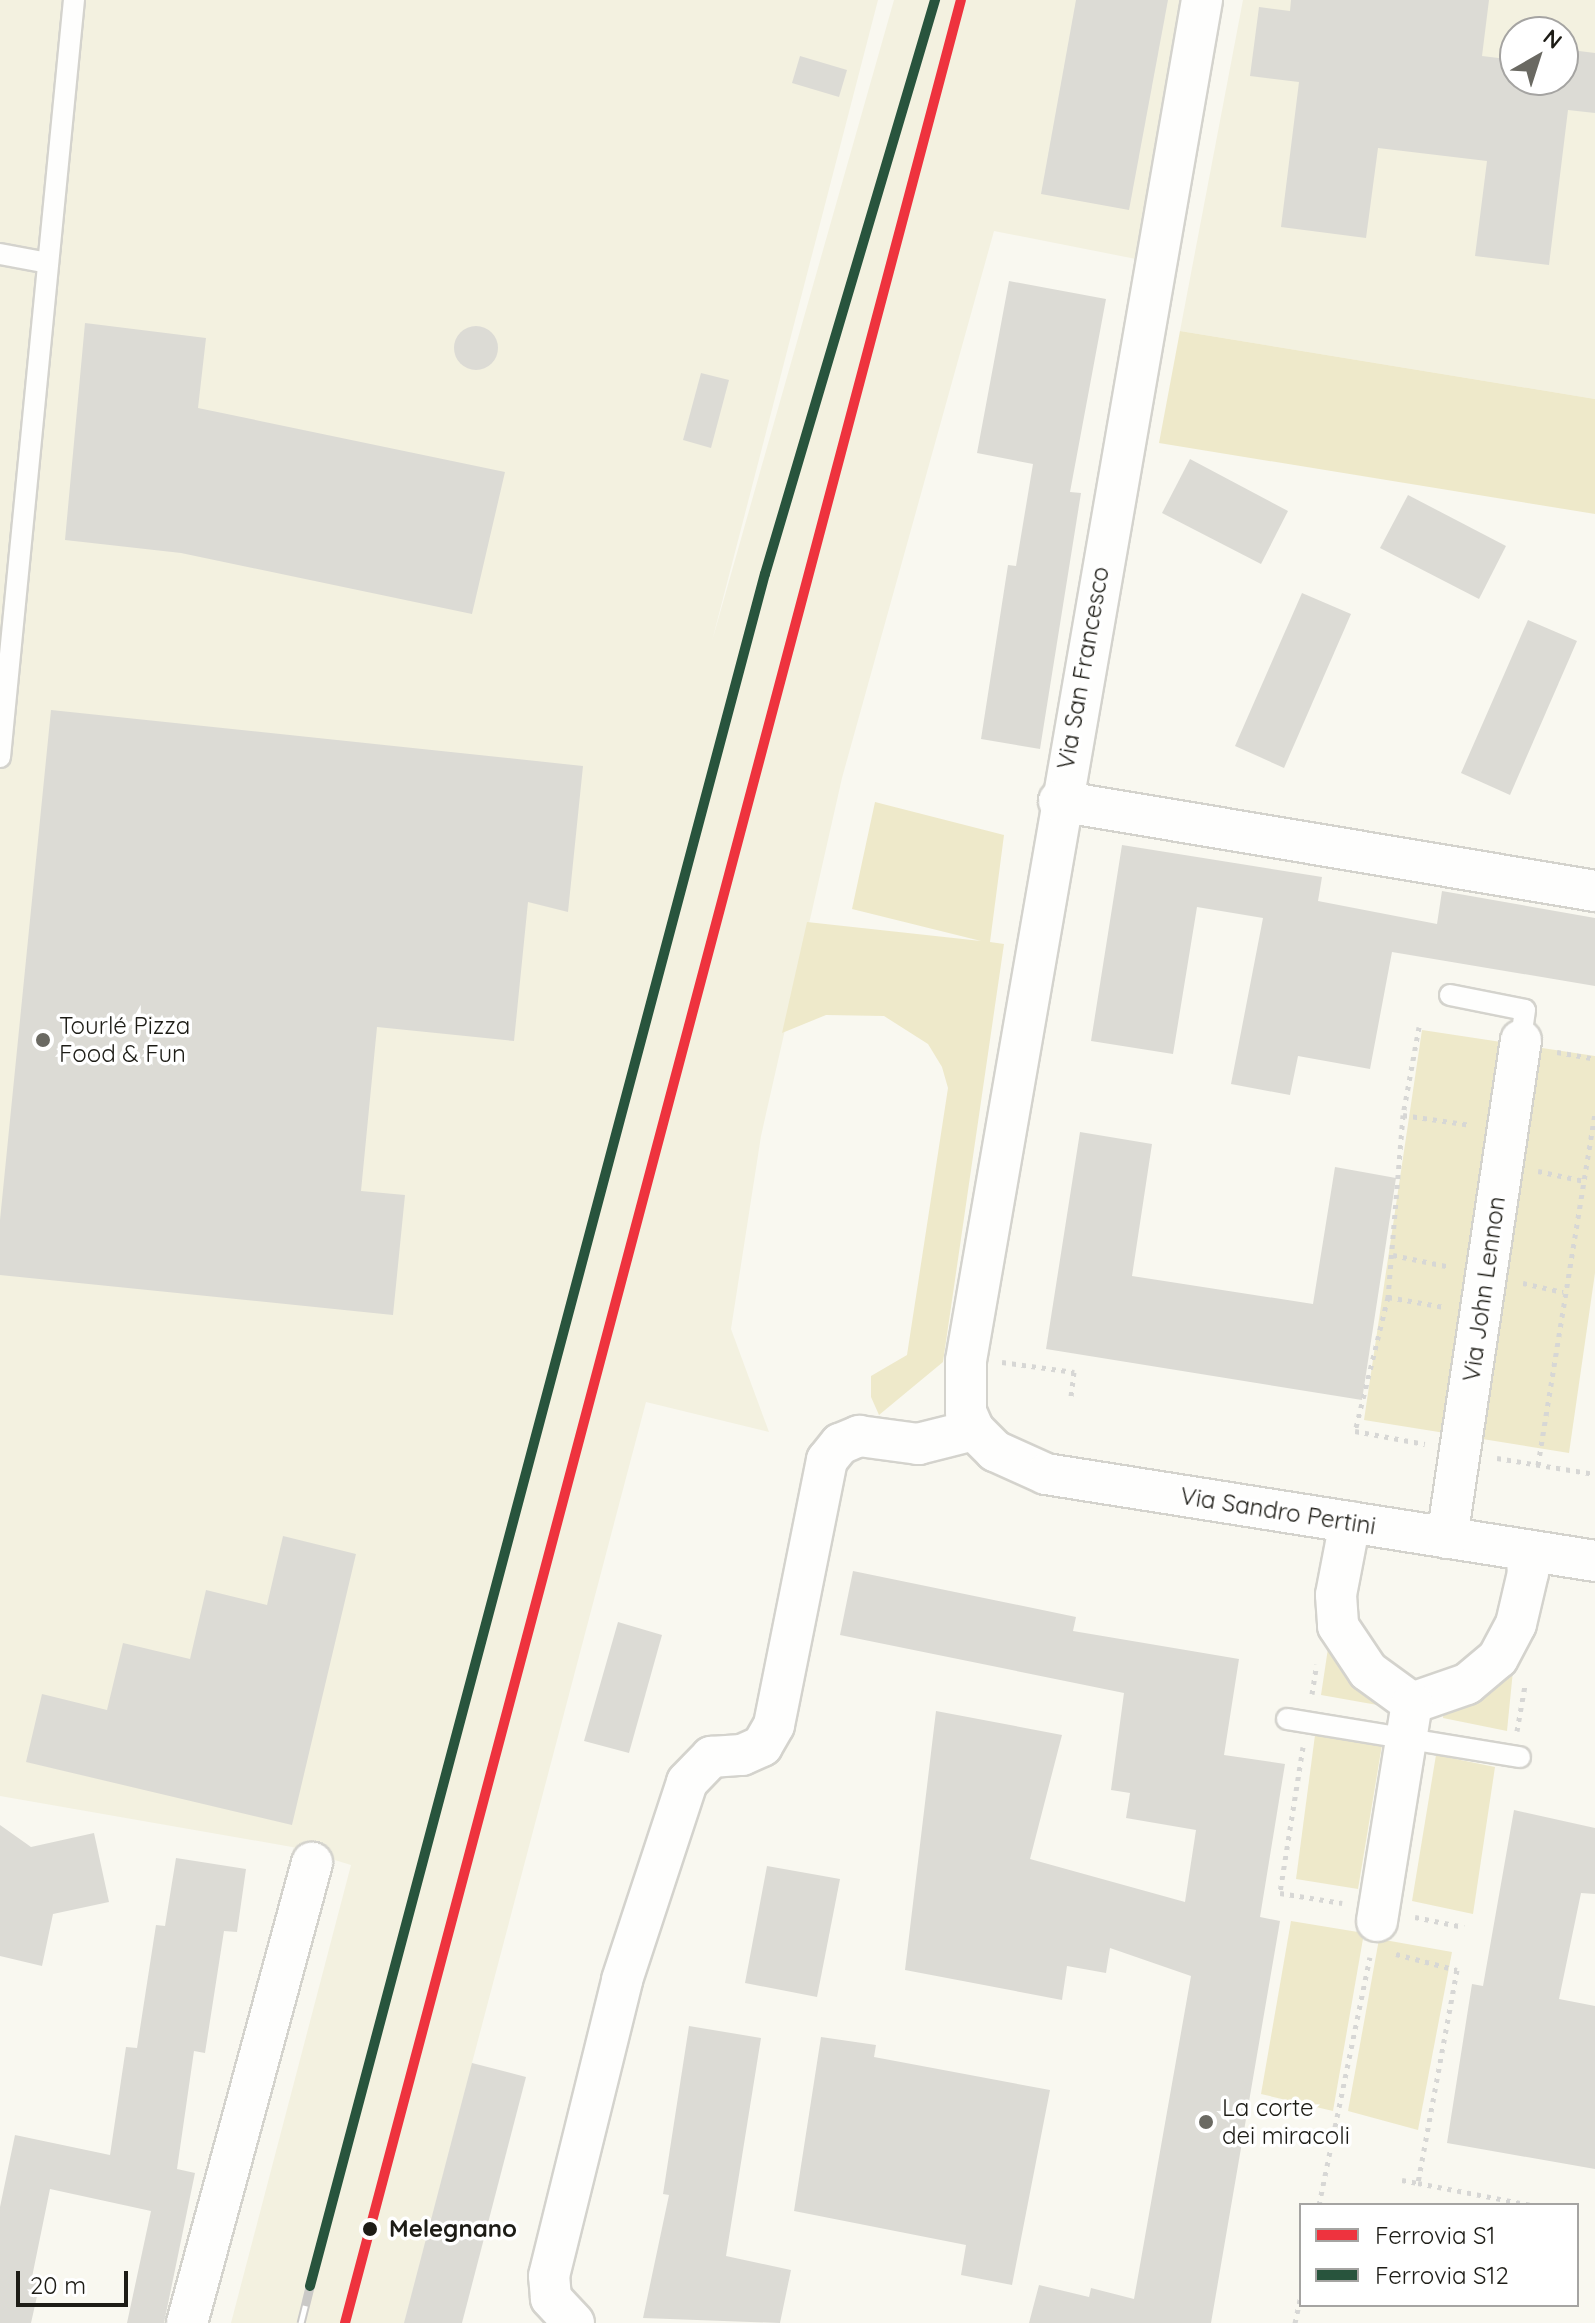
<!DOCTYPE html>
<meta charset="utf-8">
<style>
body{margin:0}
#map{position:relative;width:1595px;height:2323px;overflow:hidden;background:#f9f8f0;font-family:Quicksand,sans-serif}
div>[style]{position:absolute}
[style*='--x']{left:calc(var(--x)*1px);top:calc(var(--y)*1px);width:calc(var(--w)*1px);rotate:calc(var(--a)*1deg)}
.built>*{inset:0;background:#f3f1e0}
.green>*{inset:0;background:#eee9ca}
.building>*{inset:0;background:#dcdbd5}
.round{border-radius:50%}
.path>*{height:5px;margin-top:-2.5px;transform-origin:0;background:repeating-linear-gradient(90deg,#d7d7d5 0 4px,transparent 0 10px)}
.roads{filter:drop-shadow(2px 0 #d4d3cd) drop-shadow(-2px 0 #d4d3cd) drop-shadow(0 2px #d4d3cd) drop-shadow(0 -2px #d4d3cd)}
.service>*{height:20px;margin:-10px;padding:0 10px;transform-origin:10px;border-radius:10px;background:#fefefd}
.minor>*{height:40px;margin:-20px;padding:0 20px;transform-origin:20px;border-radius:20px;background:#fefefd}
.rail>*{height:9px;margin-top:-4.5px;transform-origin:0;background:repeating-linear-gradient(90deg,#fff 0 18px,#cac9c7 0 36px);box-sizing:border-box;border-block:2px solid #cac9c7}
.rail-1>*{height:10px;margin:-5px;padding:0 5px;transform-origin:5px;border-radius:5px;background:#ee333e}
.rail-2>*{height:10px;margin:-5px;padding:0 5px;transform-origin:5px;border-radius:5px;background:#28543d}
.dots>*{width:22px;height:22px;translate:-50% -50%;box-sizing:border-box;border:4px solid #fff;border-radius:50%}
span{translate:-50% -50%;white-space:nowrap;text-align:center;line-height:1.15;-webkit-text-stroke:7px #fff;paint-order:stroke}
.street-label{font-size:24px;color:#1d1c16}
.poi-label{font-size:24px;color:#1d1c16}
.left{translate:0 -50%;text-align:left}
.stop-label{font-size:24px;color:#1d1c16;font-weight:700}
.legend{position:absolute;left:1299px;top:2203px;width:280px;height:104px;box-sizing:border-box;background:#fff;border:2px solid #a5a4a2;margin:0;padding:10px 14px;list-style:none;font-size:24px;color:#1d1c16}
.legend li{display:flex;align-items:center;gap:16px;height:40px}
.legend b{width:40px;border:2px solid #a5a4a2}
.north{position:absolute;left:1499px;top:16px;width:80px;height:80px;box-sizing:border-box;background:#fff;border:2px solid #a5a4a2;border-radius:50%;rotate:39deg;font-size:22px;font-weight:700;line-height:32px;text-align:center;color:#1d1c16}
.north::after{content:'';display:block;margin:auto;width:28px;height:36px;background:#6a6962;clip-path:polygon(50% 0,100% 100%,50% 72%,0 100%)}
.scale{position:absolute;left:16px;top:2271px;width:112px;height:36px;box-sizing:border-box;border:4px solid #1d1c16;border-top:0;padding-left:10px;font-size:24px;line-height:28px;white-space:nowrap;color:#1d1c16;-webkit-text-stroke:6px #fff;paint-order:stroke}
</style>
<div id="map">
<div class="built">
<div style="clip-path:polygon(0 0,878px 0,712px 641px,894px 0,1183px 0,1136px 259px,994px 231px,842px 778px,761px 1136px,731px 1329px,769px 1432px,646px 1402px,472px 2063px,461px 2323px,231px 2323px,351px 1865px,292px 1847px,0 1796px)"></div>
<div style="clip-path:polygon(evenodd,1243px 0,1595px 0,1595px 399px,1180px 331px,1243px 0,1515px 32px,1563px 32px,1563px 80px,1515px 80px,1515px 32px)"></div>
</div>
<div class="green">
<div style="clip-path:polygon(1180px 331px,1595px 399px,1595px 514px,1159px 443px)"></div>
<div style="clip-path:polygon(875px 802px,1004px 835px,990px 942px,1004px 944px,943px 1362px,879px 1415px,871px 1397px,871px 1376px,907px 1355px,948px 1088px,942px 1067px,928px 1044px,884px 1016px,826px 1015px,782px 1033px,807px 922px,981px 941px,852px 909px)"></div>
<div style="clip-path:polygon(1422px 1030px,1595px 1056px,1595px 1273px,1569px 1453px,1364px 1420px)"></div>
<div style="clip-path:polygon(1336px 1595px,1383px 1706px,1321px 1695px)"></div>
<div style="clip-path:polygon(1519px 1610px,1507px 1731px,1443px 1718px,1445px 1693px)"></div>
<div style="clip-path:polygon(1315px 1735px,1382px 1745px,1358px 1889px,1296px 1879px)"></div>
<div style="clip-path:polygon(1436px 1755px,1495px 1767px,1473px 1914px,1412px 1901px)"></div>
<div style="clip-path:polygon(1291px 1921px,1364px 1933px,1333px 2111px,1261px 2094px)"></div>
<div style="clip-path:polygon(1379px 1939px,1452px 1952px,1418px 2130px,1348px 2111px)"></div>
</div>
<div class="building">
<div style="clip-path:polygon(1076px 0,1168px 0,1129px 210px,1041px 194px)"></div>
<div style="clip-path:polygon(1291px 0,1489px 0,1482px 56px,1515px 60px,1515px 80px,1563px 80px,1563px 49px,1595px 53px,1595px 113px,1568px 110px,1549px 265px,1475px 256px,1487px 161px,1378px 148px,1366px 238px,1281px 227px,1299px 82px,1250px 76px,1259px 7px,1290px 11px)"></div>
<div style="clip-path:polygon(800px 56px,847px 70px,839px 97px,792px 83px)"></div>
<div style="clip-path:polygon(1009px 281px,1106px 299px,1070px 492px,1081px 493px,1040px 749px,981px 739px,1008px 565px,1016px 566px,1033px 464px,977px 453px)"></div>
<div style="clip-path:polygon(85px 323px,206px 338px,198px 408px,505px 472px,472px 614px,181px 553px,65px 540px)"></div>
<div class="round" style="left:454px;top:326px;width:44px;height:44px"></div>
<div style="clip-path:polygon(701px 373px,729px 380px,711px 448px,683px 440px)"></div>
<div style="clip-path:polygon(1190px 459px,1288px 511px,1261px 564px,1162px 513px)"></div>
<div style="clip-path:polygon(1408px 495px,1506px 546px,1479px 599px,1380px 548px)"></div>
<div style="clip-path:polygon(1302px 593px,1351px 614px,1284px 768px,1235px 746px)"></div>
<div style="clip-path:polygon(1528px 620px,1577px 641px,1510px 795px,1461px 773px)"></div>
<div style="clip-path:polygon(51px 710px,583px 766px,568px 912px,528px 902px,514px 1041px,377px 1027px,361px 1191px,405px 1195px,393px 1315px,0 1275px,0 1220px)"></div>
<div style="clip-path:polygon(1122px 845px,1322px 877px,1318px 901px,1437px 924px,1442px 891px,1595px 918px,1595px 986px,1392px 952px,1370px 1069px,1298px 1056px,1290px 1095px,1231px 1084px,1263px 918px,1197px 907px,1173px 1054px,1091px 1041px)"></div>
<div style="clip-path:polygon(1080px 1132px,1152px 1144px,1132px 1276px,1313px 1304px,1335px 1167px,1396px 1178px,1362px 1400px,1046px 1349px)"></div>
<div style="clip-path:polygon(283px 1536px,356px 1554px,292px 1825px,26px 1762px,42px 1694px,107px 1710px,123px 1643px,190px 1659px,206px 1590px,267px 1605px)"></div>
<div style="clip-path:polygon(853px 1571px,1076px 1617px,1073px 1631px,1239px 1659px,1224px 1755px,1285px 1764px,1260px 1917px,1280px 1921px,1211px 2323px,1029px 2323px,1039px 2285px,1089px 2297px,1091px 2288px,1134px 2299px,1191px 1976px,1110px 1948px,1106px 1973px,1067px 1966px,1062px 2000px,905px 1970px,936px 1711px,1062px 1735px,1030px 1859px,1185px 1902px,1196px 1830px,1126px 1818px,1130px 1793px,1111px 1790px,1124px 1693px,840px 1635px)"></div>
<div style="clip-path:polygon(618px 1622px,662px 1635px,629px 1753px,584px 1741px)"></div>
<div style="clip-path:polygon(1514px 1810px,1595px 1828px,1595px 1894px,1581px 1893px,1559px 1999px,1595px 2006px,1595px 2169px,1447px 2143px,1472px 1984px,1483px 1986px)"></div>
<div style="clip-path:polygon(0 1825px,31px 1847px,94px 1833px,109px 1902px,53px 1914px,42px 1966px,0 1956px)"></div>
<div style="clip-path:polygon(176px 1858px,246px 1869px,237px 1932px,224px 1931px,205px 2053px,194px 2051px,177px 2169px,195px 2173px,164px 2323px,127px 2323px,151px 2211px,50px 2189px,31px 2282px,40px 2283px,31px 2323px,0 2323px,0 2207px,15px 2135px,110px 2155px,126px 2047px,137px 2048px,156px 1925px,165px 1926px)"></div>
<div style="clip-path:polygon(767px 1866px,840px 1879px,817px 1997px,745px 1983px)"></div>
<div style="clip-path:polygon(689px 2026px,761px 2038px,726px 2256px,791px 2270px,780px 2323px,643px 2318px,669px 2195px,663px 2194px)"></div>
<div style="clip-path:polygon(821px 2037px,876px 2045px,874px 2057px,1050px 2090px,1012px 2285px,961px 2275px,966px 2245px,794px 2211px)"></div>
<div style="clip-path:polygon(472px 2063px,526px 2077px,462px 2323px,404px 2323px)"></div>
</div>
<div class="path">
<div style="--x:1419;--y:1027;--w:89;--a:100.3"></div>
<div style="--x:1403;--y:1115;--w:183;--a:94.7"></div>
<div style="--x:1388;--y:1297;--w:138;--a:103.8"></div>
<div style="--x:1355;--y:1431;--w:71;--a:10.5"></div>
<div style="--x:1557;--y:1052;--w:39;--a:10"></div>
<div style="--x:1403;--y:1115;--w:69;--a:8.4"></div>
<div style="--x:1538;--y:1171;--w:47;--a:12.3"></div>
<div style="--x:1393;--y:1255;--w:59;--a:11.7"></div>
<div style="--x:1523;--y:1283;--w:41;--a:12.7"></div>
<div style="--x:1388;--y:1297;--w:57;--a:10.1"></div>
<div style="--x:1002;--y:1362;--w:73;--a:7.9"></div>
<div style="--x:1074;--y:1372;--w:25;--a:97"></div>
<div style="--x:1497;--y:1458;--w:99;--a:9.3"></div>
<div style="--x:1538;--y:1465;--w:357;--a:-80.8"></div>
<div style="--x:1312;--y:1694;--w:30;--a:-81"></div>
<div style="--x:1517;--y:1731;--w:47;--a:-80.1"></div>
<div style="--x:1303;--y:1747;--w:148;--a:99"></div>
<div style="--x:1280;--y:1893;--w:63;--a:9.2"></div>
<div style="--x:1415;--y:1917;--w:50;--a:11.5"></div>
<div style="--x:1396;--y:1954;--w:63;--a:14.7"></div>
<div style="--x:1457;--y:1970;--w:217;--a:100.4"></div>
<div style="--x:1418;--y:2183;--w:115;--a:11"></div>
<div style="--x:1402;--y:2180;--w:16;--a:11"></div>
<div style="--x:1319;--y:2205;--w:253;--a:-78.4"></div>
<div style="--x:1577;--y:2214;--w:1;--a:0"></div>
<div style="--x:1295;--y:2323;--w:29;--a:-78"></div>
</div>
<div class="roads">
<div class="service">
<div style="--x:0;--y:254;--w:49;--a:10.6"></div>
<div style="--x:0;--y:757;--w:761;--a:-84.42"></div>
<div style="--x:1450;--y:995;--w:76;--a:11.3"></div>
<div style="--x:1525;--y:1010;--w:30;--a:98"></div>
<div style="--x:1287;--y:1719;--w:236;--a:9.3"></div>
</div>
<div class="minor">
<div style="--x:1202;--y:0;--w:1381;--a:99.84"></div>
<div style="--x:966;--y:1361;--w:51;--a:90"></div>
<div style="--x:966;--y:1412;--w:20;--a:66"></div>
<div style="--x:974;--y:1430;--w:30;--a:45"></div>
<div style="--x:995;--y:1451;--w:56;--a:24.3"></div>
<div style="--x:1046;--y:1474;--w:556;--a:9"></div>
<div style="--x:1059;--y:801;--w:544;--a:9.53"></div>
<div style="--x:1350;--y:1522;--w:74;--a:100.9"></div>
<div style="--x:1336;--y:1595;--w:31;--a:86"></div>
<div style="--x:1338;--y:1626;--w:54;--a:56.3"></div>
<div style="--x:1368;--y:1671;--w:54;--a:36"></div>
<div style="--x:1412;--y:1703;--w:58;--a:-19.1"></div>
<div style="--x:1467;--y:1684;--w:40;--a:-40"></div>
<div style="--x:1498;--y:1658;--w:38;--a:-62"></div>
<div style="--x:1516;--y:1624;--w:52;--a:-76.8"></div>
<div style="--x:1528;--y:1573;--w:22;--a:-95"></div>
<div style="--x:1447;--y:1538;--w:503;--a:-81.55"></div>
<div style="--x:1377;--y:1921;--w:221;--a:-80.9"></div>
<div style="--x:187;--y:2323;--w:477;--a:-74.8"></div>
<div style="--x:574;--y:2323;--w:34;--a:-133"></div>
<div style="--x:551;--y:2298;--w:22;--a:-95"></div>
<div style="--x:549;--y:2276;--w:305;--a:-76.1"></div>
<div style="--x:622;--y:1980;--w:208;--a:-71.8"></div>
<div style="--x:687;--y:1782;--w:35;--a:-46"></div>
<div style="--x:711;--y:1757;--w:31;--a:-4"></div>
<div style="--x:742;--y:1755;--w:22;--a:-24"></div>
<div style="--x:762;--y:1746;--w:24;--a:-60"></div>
<div style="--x:774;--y:1725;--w:270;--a:-78.7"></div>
<div style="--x:827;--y:1460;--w:21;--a:-51"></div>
<div style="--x:840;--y:1444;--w:21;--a:-23"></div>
<div style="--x:859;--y:1436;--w:60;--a:7.7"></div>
<div style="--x:918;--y:1444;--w:58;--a:-14"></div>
</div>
</div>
<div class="rail">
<div style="--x:301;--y:2323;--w:38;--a:-76"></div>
</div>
<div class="rail-1">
<div style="--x:345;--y:2323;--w:2403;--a:-75.15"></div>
</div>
<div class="rail-2">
<div style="--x:310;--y:2286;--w:1771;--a:-75.12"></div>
<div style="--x:765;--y:574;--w:599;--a:-73.5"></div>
</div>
<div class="dots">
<div style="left:43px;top:1040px;background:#6a6962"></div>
<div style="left:1206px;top:2122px;background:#6a6962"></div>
<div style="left:370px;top:2229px;background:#1d1c16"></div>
</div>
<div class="street-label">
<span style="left:1083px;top:668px;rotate:-80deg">Via San Francesco</span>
<span style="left:1484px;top:1289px;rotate:-82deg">Via John Lennon</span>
<span style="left:1278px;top:1511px;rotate:9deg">Via Sandro Pertini</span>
</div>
<div class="poi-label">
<span class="left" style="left:59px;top:1040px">Tourlé Pizza<br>Food &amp; Fun</span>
<span class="left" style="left:1222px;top:2122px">La corte<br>dei miracoli</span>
</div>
<div class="stop-label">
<span class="left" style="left:389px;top:2229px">Melegnano</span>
</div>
<ul class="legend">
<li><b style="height:10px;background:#ee333e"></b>Ferrovia S1</li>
<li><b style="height:10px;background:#28543d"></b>Ferrovia S12</li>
</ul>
<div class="north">N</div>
<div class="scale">20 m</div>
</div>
